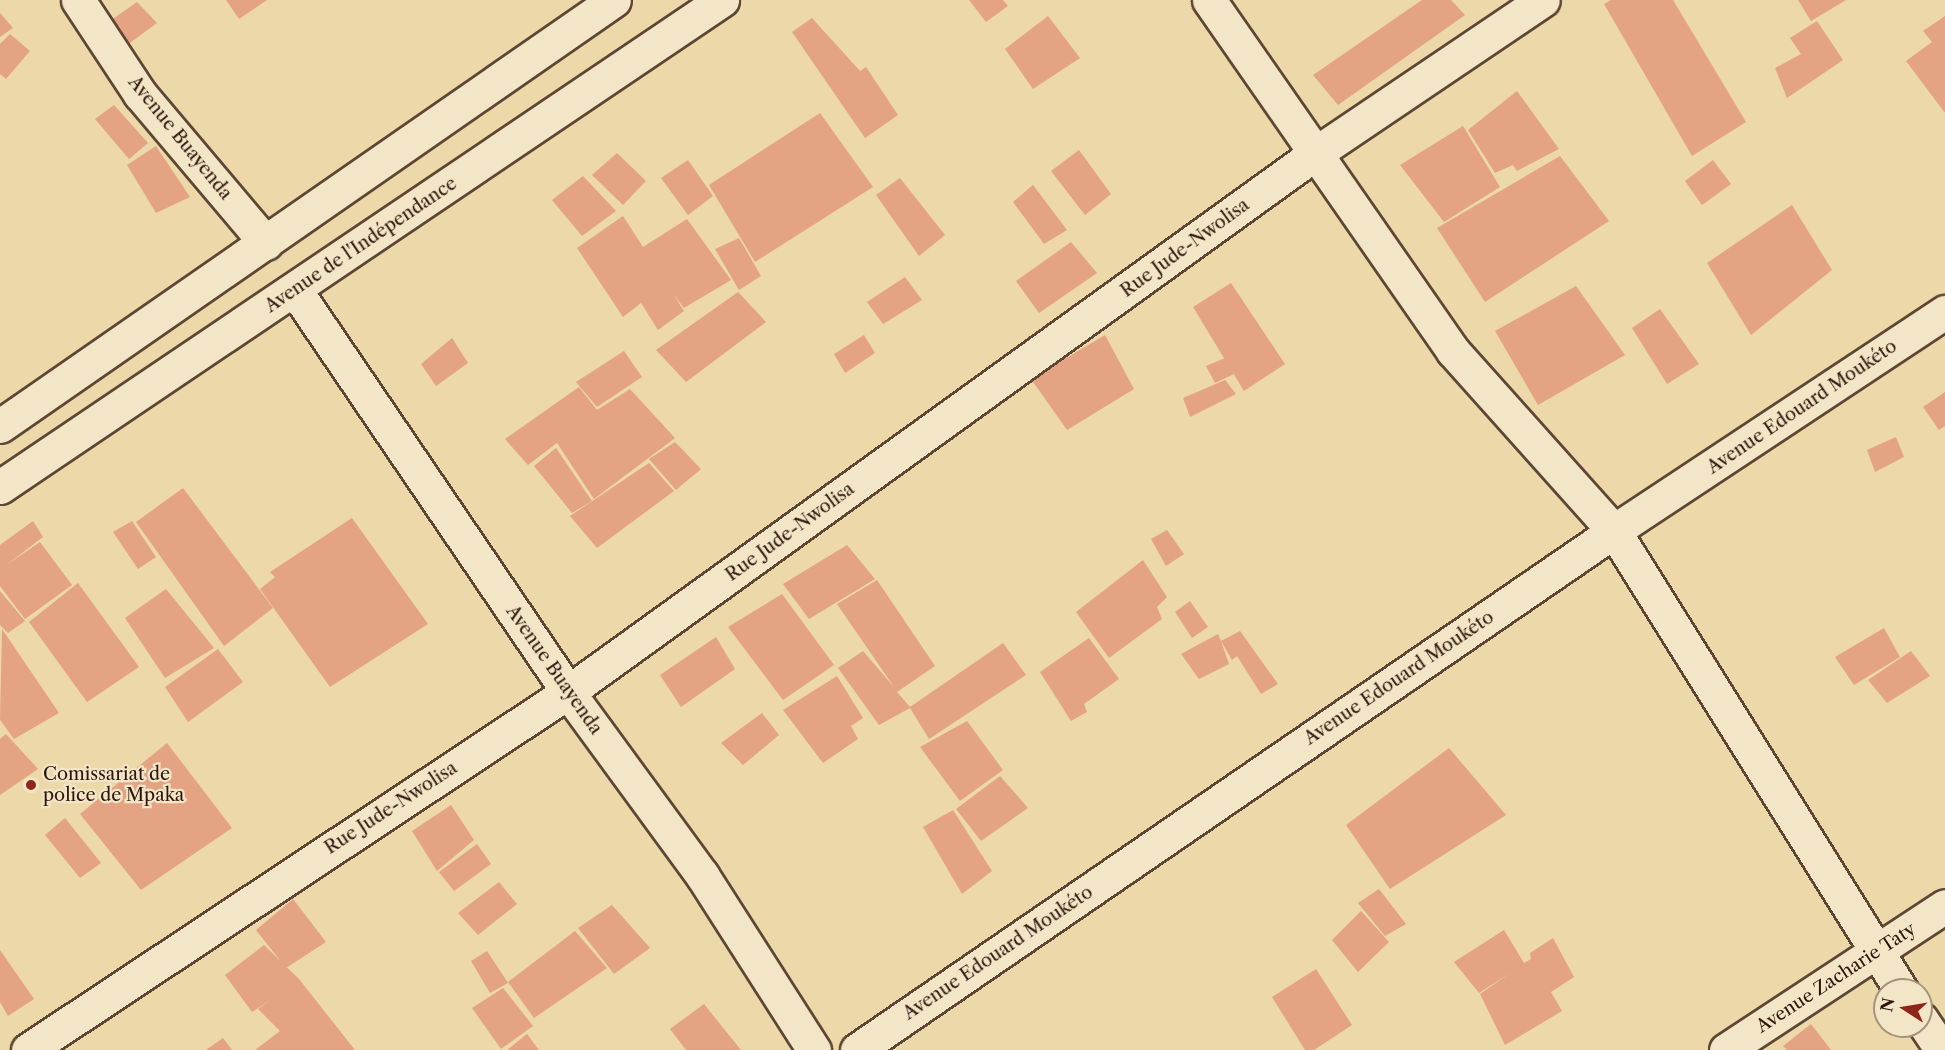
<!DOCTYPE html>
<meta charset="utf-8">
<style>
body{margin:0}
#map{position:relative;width:1945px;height:1050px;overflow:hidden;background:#ecd8a8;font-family:"Libre Caslon Text",serif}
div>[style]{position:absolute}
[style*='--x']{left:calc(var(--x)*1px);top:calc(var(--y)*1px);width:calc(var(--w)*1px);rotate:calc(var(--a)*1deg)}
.building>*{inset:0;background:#e4a383}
.roads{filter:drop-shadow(2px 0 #5d4634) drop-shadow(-2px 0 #5d4634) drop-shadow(0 2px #5d4634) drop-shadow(0 -2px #5d4634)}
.minor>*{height:33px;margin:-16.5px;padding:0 16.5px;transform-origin:16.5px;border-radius:16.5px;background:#f3e6c6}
.dots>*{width:16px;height:16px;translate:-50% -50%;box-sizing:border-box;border:3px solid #f3e6c6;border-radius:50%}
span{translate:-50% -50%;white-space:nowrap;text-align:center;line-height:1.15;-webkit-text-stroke:4.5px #f3e6c6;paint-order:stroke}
.street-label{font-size:18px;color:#2d160d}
.poi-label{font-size:18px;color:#2d160d}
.left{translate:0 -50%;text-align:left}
.north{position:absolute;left:1873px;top:978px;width:60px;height:60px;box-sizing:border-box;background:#f3e6c6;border:2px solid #a4937c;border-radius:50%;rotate:282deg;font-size:16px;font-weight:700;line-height:24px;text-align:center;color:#2d160d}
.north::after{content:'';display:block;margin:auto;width:21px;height:27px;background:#8f2418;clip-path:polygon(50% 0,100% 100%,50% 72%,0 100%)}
</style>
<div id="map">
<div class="building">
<div style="clip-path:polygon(226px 0,267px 0,239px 19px)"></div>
<div style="clip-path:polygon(969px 0,1003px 0,1008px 6px,986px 22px)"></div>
<div style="clip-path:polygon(1422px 0,1451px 0,1465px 15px,1338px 105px,1313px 75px)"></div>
<div style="clip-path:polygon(1611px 0,1673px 0,1746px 122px,1692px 156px,1604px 4px)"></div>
<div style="clip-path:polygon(1798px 0,1846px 0,1811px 21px)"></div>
<div style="clip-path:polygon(137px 2px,157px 23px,127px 45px,107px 23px)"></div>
<div style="clip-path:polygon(0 13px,13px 28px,0 37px)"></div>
<div style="clip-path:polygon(1048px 16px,1080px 58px,1033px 89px,1005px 49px)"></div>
<div style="clip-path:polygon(1945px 16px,1945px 113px,1906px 61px,1932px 42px,1923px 31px)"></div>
<div style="clip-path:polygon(812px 18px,860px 71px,866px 67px,898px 115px,865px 138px,792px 32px)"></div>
<div style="clip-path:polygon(1817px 21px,1843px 60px,1787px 98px,1775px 68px,1801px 54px,1790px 38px)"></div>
<div style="clip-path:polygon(10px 34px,30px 51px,6px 79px,0 74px,0 44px)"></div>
<div style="clip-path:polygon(1517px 91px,1559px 149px,1517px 171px,1513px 165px,1495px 173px,1468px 130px)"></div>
<div style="clip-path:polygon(114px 105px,148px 143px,129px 159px,95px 119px)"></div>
<div style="clip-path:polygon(820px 113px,873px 187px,755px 262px,709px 185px)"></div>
<div style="clip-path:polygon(1463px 126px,1500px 187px,1444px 222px,1400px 165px)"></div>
<div style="clip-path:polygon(156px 146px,190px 197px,156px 213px,127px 165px)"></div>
<div style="clip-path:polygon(1079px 150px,1111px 194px,1085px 215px,1051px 171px)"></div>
<div style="clip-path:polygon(617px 153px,646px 181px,623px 205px,592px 175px)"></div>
<div style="clip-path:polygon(1560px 156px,1609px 221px,1485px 302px,1437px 228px)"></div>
<div style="clip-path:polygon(688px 160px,713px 196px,688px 215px,661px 178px)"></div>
<div style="clip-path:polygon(1713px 160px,1731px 184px,1702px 205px,1685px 181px)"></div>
<div style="clip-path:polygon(583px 176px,616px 211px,582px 236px,552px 200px)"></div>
<div style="clip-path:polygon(900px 178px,945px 235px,919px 256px,876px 195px)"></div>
<div style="clip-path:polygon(1033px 185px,1067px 230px,1044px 244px,1013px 202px)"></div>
<div style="clip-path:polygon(1792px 205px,1832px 270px,1751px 335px,1707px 263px)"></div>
<div style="clip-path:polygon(623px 216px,643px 247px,687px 219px,731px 280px,684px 308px,673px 294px,684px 311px,658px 330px,641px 303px,623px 317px,577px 248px)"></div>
<div style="clip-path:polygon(739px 238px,761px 276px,739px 290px,715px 249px)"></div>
<div style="clip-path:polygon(1071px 242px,1097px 273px,1039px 313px,1016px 281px)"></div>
<div style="clip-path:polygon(905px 277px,922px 300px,883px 324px,867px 302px)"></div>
<div style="clip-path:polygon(1231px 283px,1285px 364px,1244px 391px,1193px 307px)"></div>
<div style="clip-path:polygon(1576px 286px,1625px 355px,1538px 405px,1495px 331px)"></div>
<div style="clip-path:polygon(738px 292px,766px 322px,686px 382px,656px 350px)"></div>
<div style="clip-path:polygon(1660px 309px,1699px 364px,1667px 384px,1632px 328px)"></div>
<div style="clip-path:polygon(864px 335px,875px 353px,845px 373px,834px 354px)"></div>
<div style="clip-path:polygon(1105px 335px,1134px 389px,1067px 430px,1031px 379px)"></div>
<div style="clip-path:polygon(452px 338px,468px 363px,436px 386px,421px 364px)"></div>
<div style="clip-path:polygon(624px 351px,642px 377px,597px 407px,576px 382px)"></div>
<div style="clip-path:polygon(1225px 358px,1234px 374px,1215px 383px,1206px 366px)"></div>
<div style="clip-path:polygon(1225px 380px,1236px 394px,1190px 417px,1183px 398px)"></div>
<div style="clip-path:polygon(579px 387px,597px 410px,630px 389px,675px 438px,594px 499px,557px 443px,528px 465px,505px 439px)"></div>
<div style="clip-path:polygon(1945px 392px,1945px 426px,1939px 430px,1923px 407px)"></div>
<div style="clip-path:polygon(1896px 437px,1904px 457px,1875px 472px,1867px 450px)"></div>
<div style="clip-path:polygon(675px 442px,701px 469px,676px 490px,649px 459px)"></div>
<div style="clip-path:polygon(556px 448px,592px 501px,572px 513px,534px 466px)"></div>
<div style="clip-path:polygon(649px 463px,674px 491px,597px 548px,570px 516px)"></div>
<div style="clip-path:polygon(183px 488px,273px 608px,224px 646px,136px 522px)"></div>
<div style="clip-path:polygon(352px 518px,428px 624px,330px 687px,260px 589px,275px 577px,270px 572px)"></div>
<div style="clip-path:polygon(33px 521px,43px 537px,5px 566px,40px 542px,72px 585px,25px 619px,0 586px,0 545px)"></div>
<div style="clip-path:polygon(132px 521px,156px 557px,138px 569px,113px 532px)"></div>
<div style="clip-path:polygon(1167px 530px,1184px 554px,1166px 566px,1151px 539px)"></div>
<div style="clip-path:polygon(847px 545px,875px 579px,809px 619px,783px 584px)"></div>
<div style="clip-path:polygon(1143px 560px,1167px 597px,1157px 607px,1162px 619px,1109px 658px,1076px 612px)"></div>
<div style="clip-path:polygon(877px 580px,935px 666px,897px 692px,910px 707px,1003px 643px,1026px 675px,929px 739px,910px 708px,879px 725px,838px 668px,863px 651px,894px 687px,837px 604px)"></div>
<div style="clip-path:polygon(78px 583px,139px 667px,87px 702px,29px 622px)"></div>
<div style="clip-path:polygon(166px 589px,214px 648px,165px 678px,125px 618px)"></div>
<div style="clip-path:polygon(0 591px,25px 621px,8px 633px,0 625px)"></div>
<div style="clip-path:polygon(782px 594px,834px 665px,783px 700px,728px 627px)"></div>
<div style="clip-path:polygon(1190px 601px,1208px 627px,1192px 638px,1175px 612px)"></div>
<div style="clip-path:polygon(1884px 628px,1900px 657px,1854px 685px,1835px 657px)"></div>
<div style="clip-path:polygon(2px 629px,59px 713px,14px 739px,0 720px)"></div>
<div style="clip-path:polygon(1240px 631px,1278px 684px,1261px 694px,1237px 656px,1232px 660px,1221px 641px,1229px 664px,1199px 679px,1181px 654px,1218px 634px,1221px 641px)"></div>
<div style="clip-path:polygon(716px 637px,735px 669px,681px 707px,660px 675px)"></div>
<div style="clip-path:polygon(1089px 638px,1119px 679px,1084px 704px,1087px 712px,1071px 721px,1040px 672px)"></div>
<div style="clip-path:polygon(218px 649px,243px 682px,188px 722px,165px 687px)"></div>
<div style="clip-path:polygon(1911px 651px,1930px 676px,1887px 703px,1868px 680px)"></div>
<div style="clip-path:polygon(837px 676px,863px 718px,851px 726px,858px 739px,823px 763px,783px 710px)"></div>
<div style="clip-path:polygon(762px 713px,779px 735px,743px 765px,721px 743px)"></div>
<div style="clip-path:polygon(967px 721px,1003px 770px,960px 801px,920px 747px)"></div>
<div style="clip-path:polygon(6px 734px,38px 769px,0 795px,0 739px)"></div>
<div style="clip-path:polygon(167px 743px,232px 828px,141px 890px,80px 814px)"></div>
<div style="clip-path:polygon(1449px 748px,1506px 815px,1390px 889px,1346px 825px)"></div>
<div style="clip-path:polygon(1000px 776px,1028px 808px,981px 841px,956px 809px)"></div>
<div style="clip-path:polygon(451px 805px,474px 840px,437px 871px,412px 831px)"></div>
<div style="clip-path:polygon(953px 810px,992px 871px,962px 894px,923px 827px)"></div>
<div style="clip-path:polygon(65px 818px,101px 863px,80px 878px,45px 835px)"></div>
<div style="clip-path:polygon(477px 844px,491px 864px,454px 891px,439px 872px)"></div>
<div style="clip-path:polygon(499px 882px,517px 904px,478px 935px,458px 913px)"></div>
<div style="clip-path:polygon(1379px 889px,1406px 924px,1385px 936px,1358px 903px)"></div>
<div style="clip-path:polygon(293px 899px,326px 942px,286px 968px,256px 930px)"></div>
<div style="clip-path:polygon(612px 905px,650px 948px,614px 974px,578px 928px)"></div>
<div style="clip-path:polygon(1361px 911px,1389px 942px,1358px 972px,1332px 940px)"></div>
<div style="clip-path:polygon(1504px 930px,1524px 963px,1531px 959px,1530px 953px,1553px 938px,1574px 977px,1551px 992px,1562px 1011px,1505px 1045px,1480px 994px,1510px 973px,1479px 993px,1454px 962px)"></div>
<div style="clip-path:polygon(575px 931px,607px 968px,534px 1018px,508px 982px)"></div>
<div style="clip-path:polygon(264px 945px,299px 979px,355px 1050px,255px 1050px,280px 1031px,258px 1009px,272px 999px,252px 1012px,225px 975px)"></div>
<div style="clip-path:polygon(0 950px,34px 999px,8px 1016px,0 1002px)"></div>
<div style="clip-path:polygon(487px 951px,508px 983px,490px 993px,471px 961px)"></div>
<div style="clip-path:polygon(1316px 969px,1352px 1025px,1314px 1050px,1305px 1050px,1272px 997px)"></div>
<div style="clip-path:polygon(503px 988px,533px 1026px,501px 1049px,472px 1008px)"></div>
<div style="clip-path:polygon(704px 1004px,741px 1050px,686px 1050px,670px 1029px)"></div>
<div style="clip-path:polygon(1811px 1024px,1831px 1050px,1787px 1050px,1783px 1046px)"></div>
<div style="clip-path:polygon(527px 1034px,539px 1050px,507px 1050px)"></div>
<div style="clip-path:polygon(223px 1038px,232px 1050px,206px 1050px)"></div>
</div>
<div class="roads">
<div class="minor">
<div style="--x:78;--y:0;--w:113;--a:56.6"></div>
<div style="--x:140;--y:94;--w:195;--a:49.8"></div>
<div style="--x:1209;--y:0;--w:427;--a:55.2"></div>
<div style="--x:1453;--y:351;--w:241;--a:48.2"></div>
<div style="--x:1614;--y:531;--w:541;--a:57.98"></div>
<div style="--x:295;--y:290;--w:486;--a:55.8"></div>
<div style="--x:568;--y:692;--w:227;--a:53.8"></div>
<div style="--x:702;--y:875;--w:208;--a:57.4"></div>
<div style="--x:0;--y:426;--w:747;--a:-34.75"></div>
<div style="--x:0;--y:487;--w:871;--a:-34"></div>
<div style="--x:1921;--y:1019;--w:37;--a:56"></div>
<div style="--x:28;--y:1050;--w:648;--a:-33.54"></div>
<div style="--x:568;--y:692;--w:918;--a:-35.78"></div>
<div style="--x:1313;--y:155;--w:277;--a:-34"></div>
<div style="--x:857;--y:1050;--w:918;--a:-34.43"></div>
<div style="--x:1614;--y:531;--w:397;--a:-33.5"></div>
<div style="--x:1726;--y:1050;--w:262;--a:-33.3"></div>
</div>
</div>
<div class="dots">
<div style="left:31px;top:785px;background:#8f2418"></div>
</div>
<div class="street-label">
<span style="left:180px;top:138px;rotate:51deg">Avenue Buayenda</span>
<span style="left:361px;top:245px;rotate:-34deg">Avenue de l'Indépendance</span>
<span style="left:1185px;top:248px;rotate:-36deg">Rue Jude-Nwolisa</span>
<span style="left:1802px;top:407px;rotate:-34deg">Avenue Edouard Moukéto</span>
<span style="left:790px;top:532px;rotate:-36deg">Rue Jude-Nwolisa</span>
<span style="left:554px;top:670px;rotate:55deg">Avenue Buayenda</span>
<span style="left:1399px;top:678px;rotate:-34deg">Avenue Edouard Moukéto</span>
<span style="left:391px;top:808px;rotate:-33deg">Rue Jude-Nwolisa</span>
<span style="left:998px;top:953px;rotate:-34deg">Avenue Edouard Moukéto</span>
<span style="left:1836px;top:978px;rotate:-33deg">Avenue Zacharie Taty</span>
</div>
<div class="poi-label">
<span class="left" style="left:43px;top:785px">Comissariat de<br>police de Mpaka</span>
</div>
<div class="north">N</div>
</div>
